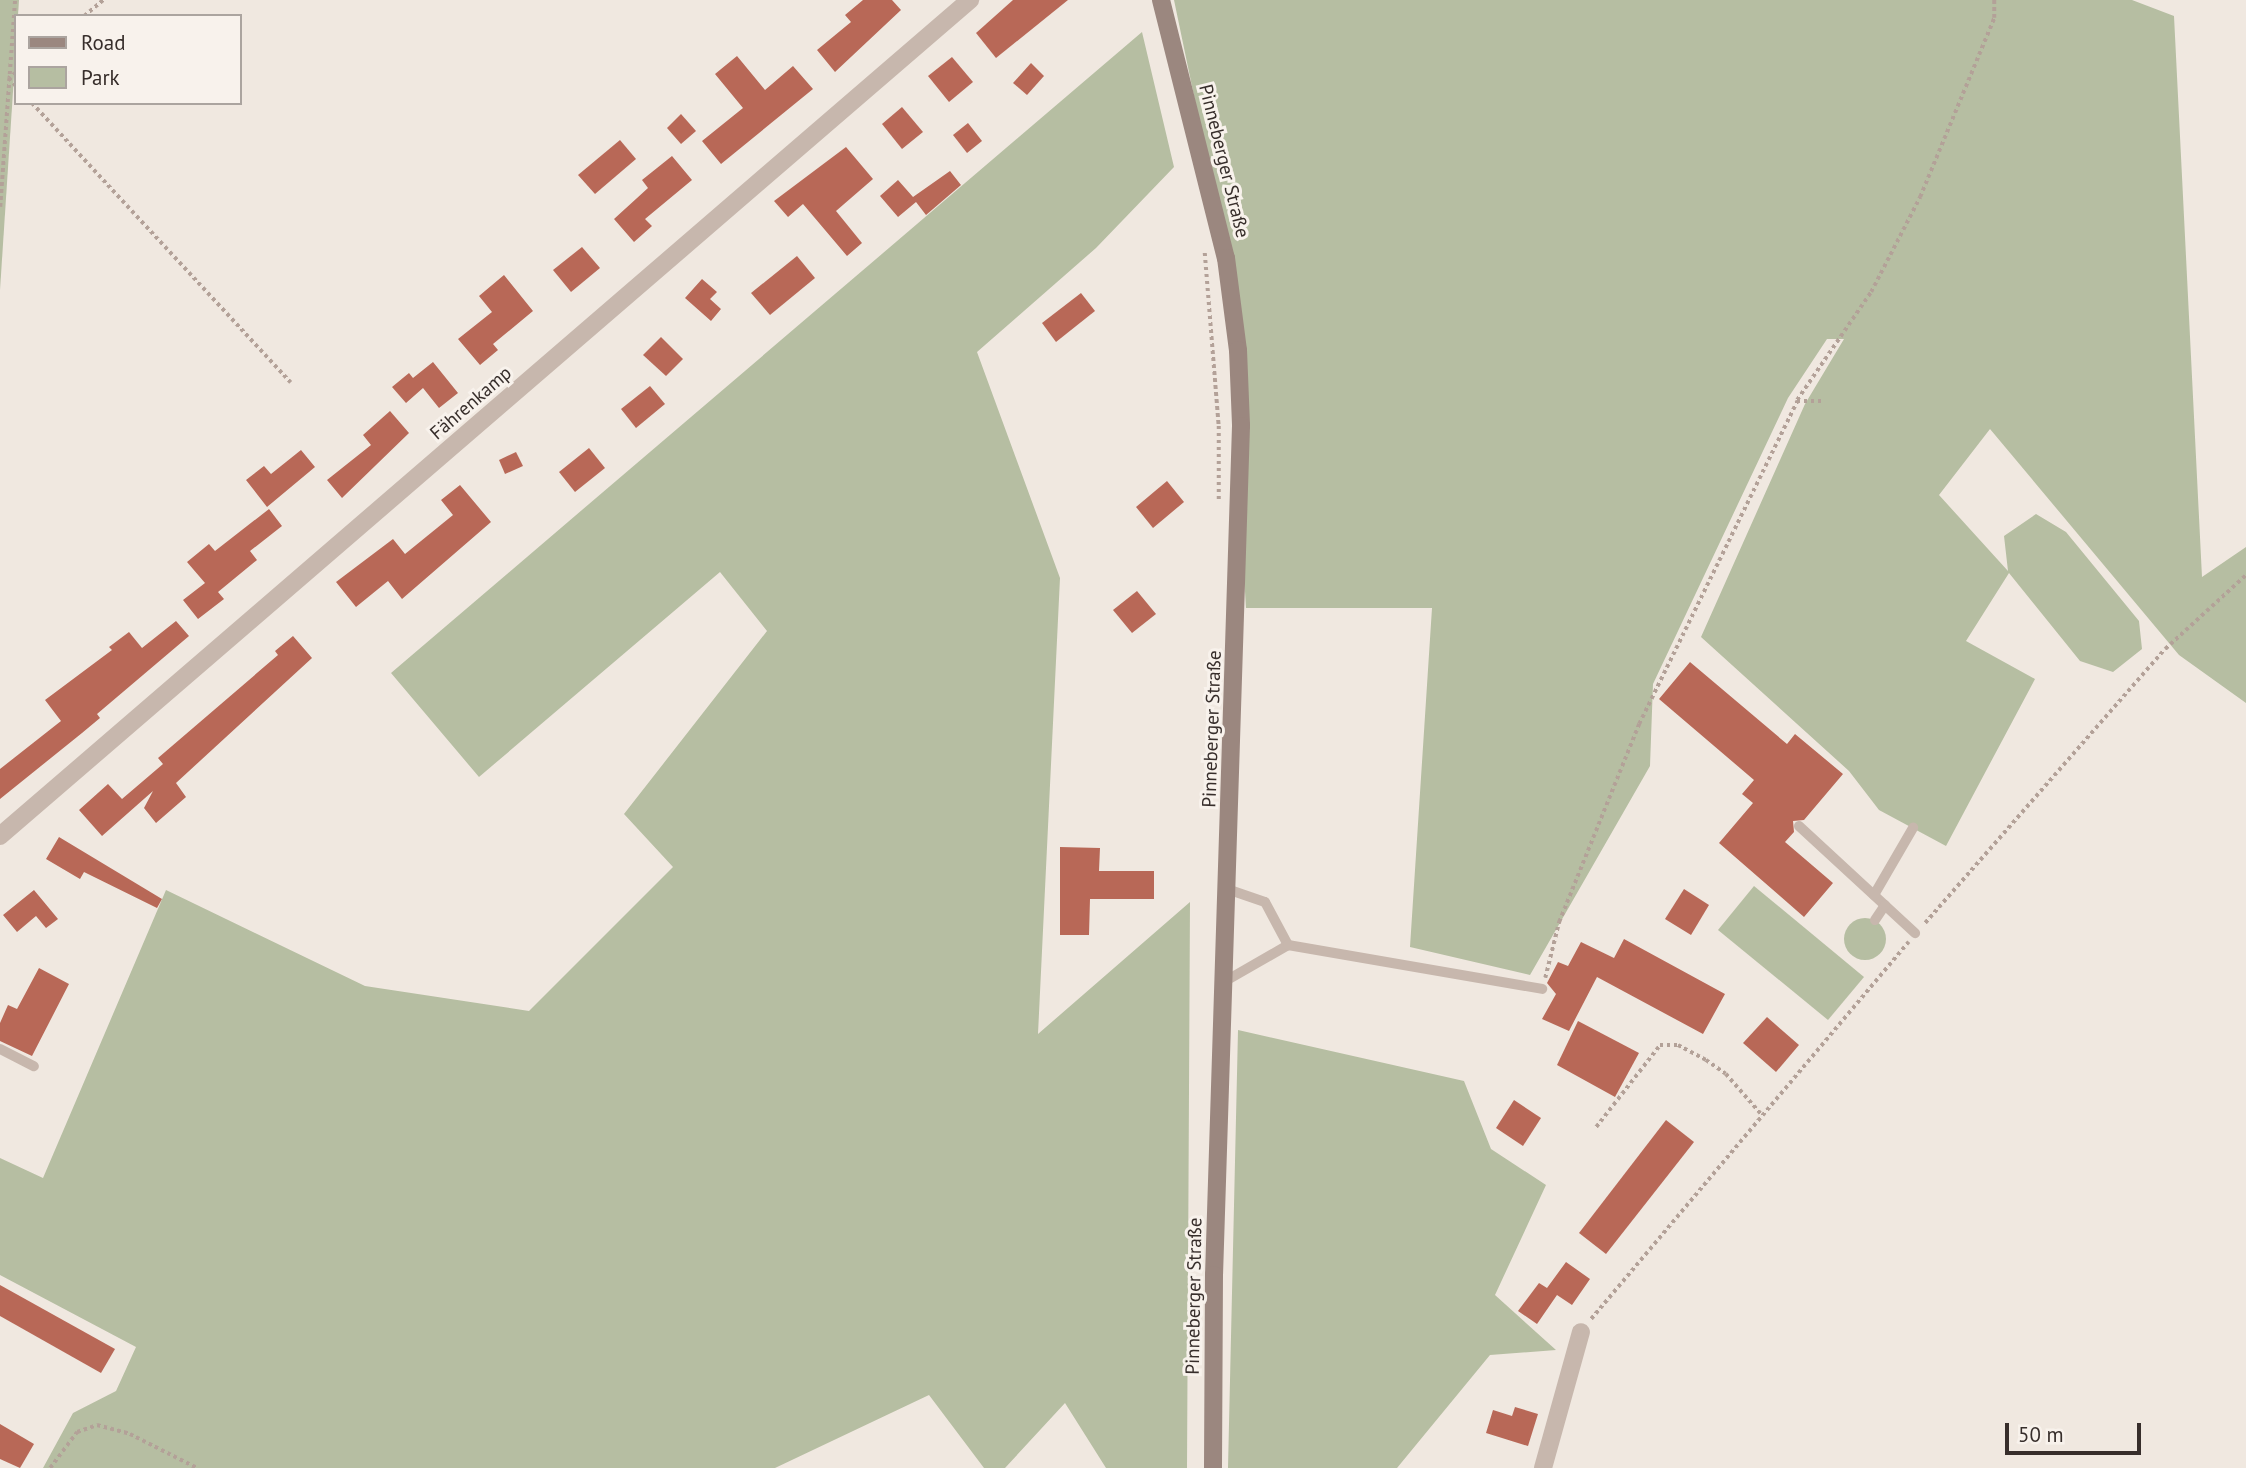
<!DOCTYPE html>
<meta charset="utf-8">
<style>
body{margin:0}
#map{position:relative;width:2246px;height:1468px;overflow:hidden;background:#f0e8e0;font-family:"PT Sans",sans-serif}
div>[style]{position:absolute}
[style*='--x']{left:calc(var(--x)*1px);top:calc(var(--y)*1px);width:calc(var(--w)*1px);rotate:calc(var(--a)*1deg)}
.green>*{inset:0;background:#b6bea2}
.round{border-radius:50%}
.building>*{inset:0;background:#b86857}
.path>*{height:3.5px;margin-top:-1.75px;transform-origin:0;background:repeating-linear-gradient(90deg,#b3a198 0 3.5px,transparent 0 7px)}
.service>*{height:10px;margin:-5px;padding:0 5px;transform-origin:5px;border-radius:5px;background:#c7b7ad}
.minor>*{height:18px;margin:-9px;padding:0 9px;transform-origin:9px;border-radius:9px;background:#c7b7ad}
.secondary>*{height:18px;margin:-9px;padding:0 9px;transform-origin:9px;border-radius:9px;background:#9b877f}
span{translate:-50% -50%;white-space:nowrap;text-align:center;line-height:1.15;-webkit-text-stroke:6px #f8f2ec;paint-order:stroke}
.street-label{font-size:19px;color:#372e2b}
.legend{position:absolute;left:14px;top:14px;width:228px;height:91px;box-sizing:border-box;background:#f8f2ec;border:2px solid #aba49f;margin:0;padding:9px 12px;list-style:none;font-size:21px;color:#372e2b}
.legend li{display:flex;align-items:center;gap:14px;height:35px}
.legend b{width:35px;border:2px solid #aba49f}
.scale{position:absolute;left:2005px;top:1423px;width:136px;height:32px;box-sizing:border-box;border:4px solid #372e2b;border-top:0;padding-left:9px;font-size:21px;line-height:24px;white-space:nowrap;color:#372e2b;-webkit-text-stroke:5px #f8f2ec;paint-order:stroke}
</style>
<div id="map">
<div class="green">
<div style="clip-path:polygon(0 0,19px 0,0 290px)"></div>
<div style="clip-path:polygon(1174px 0,2132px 0,2174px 16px,2202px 577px,2246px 547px,2246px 703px,2179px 655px,1990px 429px,1939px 495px,2008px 571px,2004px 536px,2036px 514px,2066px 532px,2139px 621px,2142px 649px,2113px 672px,2080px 661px,2009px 573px,1966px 641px,2035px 679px,1946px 846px,1879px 810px,1849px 771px,1701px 637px,1805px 404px,1844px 339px,1827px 339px,1788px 398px,1653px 684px,1650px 766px,1530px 975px,1410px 947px,1432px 608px,1246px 608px,1224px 240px)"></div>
<div style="clip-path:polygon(1142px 32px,1174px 167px,1096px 248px,977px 352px,1060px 578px,1038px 1034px,1190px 902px,1187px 1468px,1106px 1468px,1065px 1403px,1005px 1468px,984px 1468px,929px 1395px,775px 1468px,43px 1468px,73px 1413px,116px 1391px,136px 1347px,0 1275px,0 1158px,43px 1178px,166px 890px,365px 986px,529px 1011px,673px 867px,624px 814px,767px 631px,720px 572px,479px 777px,391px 673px)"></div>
<div style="clip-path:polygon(1754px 886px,1864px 977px,1828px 1020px,1718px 930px)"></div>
<div class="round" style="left:1844px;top:918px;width:42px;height:42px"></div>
<div style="clip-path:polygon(1238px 1030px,1464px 1081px,1491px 1149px,1546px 1185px,1495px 1295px,1556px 1350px,1490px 1355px,1397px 1468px,1228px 1468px)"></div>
</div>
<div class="building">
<div style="clip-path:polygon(863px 0,892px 0,901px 10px,835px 72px,817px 50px,851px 22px,845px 15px)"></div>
<div style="clip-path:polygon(1013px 0,1068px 0,996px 58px,976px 33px)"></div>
<div style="clip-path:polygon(737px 56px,765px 90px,793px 66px,813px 89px,721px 164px,702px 141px,743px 108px,715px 74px)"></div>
<div style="clip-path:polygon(952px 57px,973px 82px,949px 102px,928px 76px)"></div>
<div style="clip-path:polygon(1031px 63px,1044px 76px,1027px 95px,1013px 83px)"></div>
<div style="clip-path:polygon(902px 107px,923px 132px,902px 149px,882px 124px)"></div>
<div style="clip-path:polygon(681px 114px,696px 131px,681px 144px,667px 128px)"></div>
<div style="clip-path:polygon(968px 123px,982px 141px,967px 153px,953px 135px)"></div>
<div style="clip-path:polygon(620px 140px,636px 159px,595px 194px,578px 175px)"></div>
<div style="clip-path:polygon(846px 147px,873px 179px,836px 211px,862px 243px,847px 256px,803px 204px,788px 217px,774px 201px)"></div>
<div style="clip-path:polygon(672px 156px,692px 180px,645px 219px,652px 226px,634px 242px,614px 219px,648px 188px,642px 180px)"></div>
<div style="clip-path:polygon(950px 171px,961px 185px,926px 215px,916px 202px,898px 217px,880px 196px,898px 180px,913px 197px)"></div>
<div style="clip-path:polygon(582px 247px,600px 268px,571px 292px,553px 270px)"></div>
<div style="clip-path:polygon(797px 256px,815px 278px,770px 315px,751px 293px)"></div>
<div style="clip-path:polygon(504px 275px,533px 311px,493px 344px,498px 350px,480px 365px,458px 339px,492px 312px,479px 296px)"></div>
<div style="clip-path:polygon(702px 279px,717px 292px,710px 299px,721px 309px,711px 321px,685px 298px)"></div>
<div style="clip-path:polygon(1081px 293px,1095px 311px,1056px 342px,1042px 323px)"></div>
<div style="clip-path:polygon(661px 337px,683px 359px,666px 376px,643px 355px)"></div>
<div style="clip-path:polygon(433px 362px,458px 393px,439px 408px,423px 388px,406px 403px,392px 387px,409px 373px,413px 378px)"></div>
<div style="clip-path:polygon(650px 386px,665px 404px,636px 428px,621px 409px)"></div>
<div style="clip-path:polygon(390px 411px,409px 433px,342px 498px,327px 480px,371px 445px,363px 435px)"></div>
<div style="clip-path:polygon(589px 448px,605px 468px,575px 492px,559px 472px)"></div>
<div style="clip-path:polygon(301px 450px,315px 467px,267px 507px,246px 480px,264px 466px,271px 474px)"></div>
<div style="clip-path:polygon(516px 452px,523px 466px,505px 474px,499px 460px)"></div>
<div style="clip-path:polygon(1167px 481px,1184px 502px,1153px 528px,1136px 507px)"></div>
<div style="clip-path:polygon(460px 485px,491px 522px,402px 599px,388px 581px,356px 607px,336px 582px,393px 539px,405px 554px,453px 515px,441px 500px)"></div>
<div style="clip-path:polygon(269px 509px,282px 526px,250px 551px,257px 560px,218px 592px,224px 599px,198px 619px,183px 600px,205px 583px,187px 562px,209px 544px,215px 551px)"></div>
<div style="clip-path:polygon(1137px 591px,1156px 614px,1132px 633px,1113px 610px)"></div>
<div style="clip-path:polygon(176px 621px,189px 636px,97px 714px,100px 718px,82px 733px,0 799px,0 769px,61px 721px,45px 700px,112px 650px,109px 647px,129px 632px,142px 648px)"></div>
<div style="clip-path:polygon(293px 636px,312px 658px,176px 783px,186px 797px,156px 823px,144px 808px,153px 791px,102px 836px,79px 810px,108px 784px,122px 799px,163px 764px,158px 758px,278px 655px,275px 651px)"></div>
<div style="clip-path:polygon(1690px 662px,1787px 744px,1795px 734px,1843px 774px,1804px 820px,1793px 821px,1794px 832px,1785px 842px,1833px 883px,1804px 917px,1719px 843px,1753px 803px,1742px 794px,1754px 780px,1659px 699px)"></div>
<div style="clip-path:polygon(59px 837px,162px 899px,157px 908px,84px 872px,80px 879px,46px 859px)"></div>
<div style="clip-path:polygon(1060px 847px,1100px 848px,1099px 871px,1154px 871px,1154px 899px,1090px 899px,1089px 935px,1060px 935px)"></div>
<div style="clip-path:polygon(1684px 889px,1709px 905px,1691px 935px,1665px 919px)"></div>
<div style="clip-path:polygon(34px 890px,58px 919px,46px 928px,36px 916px,17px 932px,3px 915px)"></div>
<div style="clip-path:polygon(1624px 939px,1725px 994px,1703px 1034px,1597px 977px,1569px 1031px,1542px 1019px,1556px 994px,1547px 983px,1558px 962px,1568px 966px,1581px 942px,1614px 958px)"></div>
<div style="clip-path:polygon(39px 968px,69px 984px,32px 1056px,0 1041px,0 1023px,8px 1005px,17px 1009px)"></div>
<div style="clip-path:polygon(1767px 1017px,1799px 1045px,1776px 1072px,1743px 1043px)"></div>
<div style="clip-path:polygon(1578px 1021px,1639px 1053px,1615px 1097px,1557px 1065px)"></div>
<div style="clip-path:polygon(1514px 1100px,1541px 1118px,1523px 1146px,1496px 1128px)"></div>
<div style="clip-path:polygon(1666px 1120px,1694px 1142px,1606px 1254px,1579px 1233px)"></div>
<div style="clip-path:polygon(1566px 1262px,1590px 1279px,1572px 1305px,1557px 1295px,1537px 1324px,1518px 1311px,1539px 1283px,1547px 1288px)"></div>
<div style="clip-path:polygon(0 1285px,115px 1349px,101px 1373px,0 1316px)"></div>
<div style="clip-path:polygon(1515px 1407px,1538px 1414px,1528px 1446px,1486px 1433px,1493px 1410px,1512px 1416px)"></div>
<div style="clip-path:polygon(0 1424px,34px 1444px,20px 1468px,0 1459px)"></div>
</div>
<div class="path">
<div style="--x:84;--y:16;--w:25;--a:-40"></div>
<div style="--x:16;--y:73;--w:9;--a:144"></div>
<div style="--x:9;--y:78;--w:11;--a:49"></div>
<div style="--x:32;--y:103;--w:381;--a:47.2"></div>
<div style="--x:0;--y:207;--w:208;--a:-85.9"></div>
<div style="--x:1205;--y:253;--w:174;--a:85.4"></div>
<div style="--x:1219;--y:426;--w:74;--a:90"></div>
<div style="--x:1797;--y:400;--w:131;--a:-55.6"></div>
<div style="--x:1871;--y:292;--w:107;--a:-62.7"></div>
<div style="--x:1920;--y:197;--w:194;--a:-67.5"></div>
<div style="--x:1994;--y:18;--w:18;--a:-90"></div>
<div style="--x:1925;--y:923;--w:364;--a:-48.8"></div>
<div style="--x:2165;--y:649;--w:110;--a:-42.4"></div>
<div style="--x:1545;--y:978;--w:58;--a:-76"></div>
<div style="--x:1559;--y:922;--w:214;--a:-68"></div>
<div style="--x:1639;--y:724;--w:360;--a:-63.9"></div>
<div style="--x:1797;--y:401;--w:28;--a:0"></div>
<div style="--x:1596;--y:1127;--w:104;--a:-52"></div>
<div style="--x:1660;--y:1045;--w:18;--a:0"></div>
<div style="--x:1678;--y:1045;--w:32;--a:28"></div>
<div style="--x:1706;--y:1060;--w:24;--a:35"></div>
<div style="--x:1726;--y:1074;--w:55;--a:48.7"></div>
<div style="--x:1591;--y:1319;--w:493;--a:-49.9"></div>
<div style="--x:50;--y:1468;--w:45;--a:-53.1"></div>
<div style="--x:77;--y:1432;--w:21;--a:-19"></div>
<div style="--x:97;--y:1425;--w:34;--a:15"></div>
<div style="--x:130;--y:1434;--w:75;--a:26.9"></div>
</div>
<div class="service">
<div style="--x:1799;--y:826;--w:158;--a:42.7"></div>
<div style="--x:1227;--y:889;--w:40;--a:18.9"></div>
<div style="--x:1265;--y:902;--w:49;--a:61.9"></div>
<div style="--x:1874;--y:895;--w:78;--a:-59.8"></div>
<div style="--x:1875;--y:920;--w:18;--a:-56"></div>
<div style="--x:1222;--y:983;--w:76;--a:-29.9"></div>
<div style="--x:1288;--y:945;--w:258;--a:9.8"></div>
<div style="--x:0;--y:1049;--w:38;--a:27"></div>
</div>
<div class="minor">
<div style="--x:0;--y:836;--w:1281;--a:-40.76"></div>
<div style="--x:1543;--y:1468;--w:141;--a:-74.4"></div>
</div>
<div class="secondary">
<div style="--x:1161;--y:0;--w:266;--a:75.9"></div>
<div style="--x:1226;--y:258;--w:93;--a:82.6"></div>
<div style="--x:1238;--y:350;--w:76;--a:87.7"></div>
<div style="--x:1241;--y:426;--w:849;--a:91.82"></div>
<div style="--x:1214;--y:1275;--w:193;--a:90.3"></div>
</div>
<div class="street-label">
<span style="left:1224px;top:161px;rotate:76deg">Pinneberger Straße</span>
<span style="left:471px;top:403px;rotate:-41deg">Fährenkamp</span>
<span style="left:1212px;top:729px;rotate:-88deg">Pinneberger Straße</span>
<span style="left:1194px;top:1296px;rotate:-89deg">Pinneberger Straße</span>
</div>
<ul class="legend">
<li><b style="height:9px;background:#9b877f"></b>Road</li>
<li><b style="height:19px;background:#b6bea2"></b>Park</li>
</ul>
<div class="scale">50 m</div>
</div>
